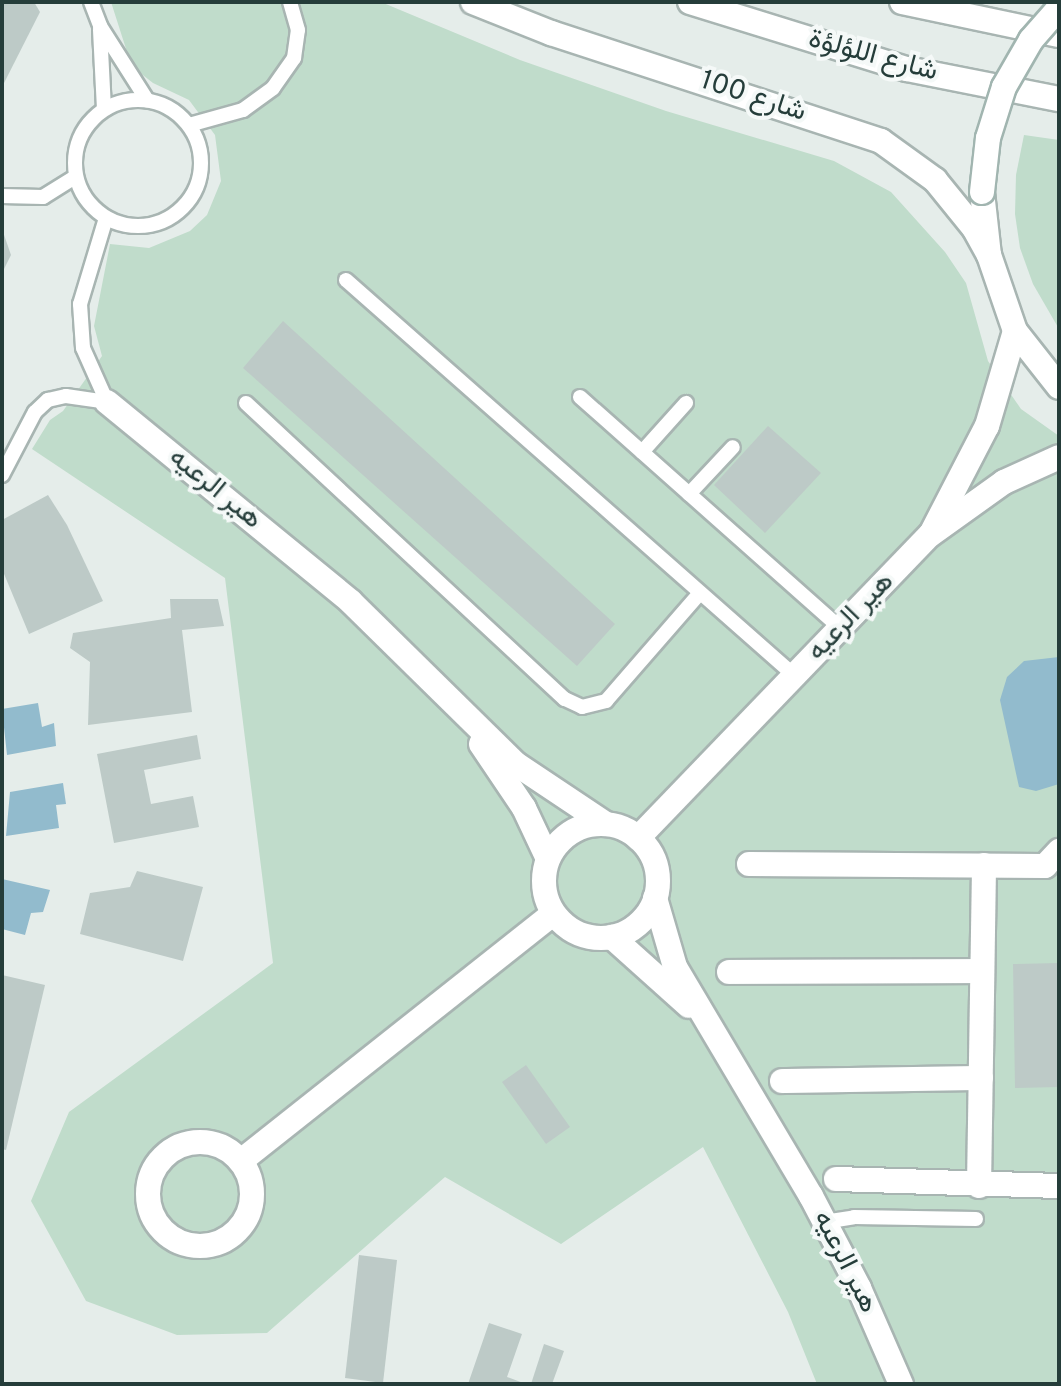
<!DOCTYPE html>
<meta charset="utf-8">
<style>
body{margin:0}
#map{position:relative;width:1061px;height:1386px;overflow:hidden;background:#e5edea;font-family:Overpass,Vazirmatn,sans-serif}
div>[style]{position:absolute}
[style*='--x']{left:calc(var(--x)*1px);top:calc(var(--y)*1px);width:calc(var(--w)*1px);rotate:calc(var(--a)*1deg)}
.green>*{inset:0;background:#c0dccb}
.water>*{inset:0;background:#92bbcd}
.building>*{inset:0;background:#bdcac7}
.roads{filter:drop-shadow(2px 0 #a8b5b2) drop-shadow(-2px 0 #a8b5b2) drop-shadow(0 2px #a8b5b2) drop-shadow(0 -2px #a8b5b2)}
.lane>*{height:14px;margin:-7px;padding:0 7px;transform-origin:7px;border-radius:7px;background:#fff}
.lane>.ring{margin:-7px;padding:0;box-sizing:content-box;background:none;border:14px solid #fff;border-radius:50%}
.street>*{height:24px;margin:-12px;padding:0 12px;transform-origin:12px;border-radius:12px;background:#fff}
.street>.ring{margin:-12px;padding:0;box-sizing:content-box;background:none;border:24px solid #fff;border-radius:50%}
.secondary>*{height:24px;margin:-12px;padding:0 12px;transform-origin:12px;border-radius:12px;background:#fff}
.bridges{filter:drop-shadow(2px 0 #a1b5b0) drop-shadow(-2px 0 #a1b5b0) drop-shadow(0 2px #a1b5b0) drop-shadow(0 -2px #a1b5b0)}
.secondary-bridge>*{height:24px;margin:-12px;padding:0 12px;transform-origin:12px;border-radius:12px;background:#fff}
span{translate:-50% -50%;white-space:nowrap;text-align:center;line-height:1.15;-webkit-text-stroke:8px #f5f9f8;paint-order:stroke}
.street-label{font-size:28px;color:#253d3a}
.frame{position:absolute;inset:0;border:4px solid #253d3a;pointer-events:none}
</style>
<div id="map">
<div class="green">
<div style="clip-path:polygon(111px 2px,381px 2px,520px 60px,666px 111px,834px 161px,891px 192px,945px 252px,966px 283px,988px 361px,1021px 409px,1059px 436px,1059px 1384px,817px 1384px,788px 1312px,703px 1147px,561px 1244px,445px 1177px,267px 1333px,177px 1335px,86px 1301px,31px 1201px,69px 1112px,273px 963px,225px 578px,32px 449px,50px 420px,63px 411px,102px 356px,94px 326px,110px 244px,149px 248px,190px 231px,207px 215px,221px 181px,215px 135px,189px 100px,153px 83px,139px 72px,128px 55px)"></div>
<div style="clip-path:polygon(1024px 135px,1059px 140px,1059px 329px,1033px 284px,1020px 248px,1015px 214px,1016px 175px)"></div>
</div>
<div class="water">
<div style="clip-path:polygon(1059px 657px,1059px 784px,1036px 791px,1019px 787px,1000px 700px,1007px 677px,1024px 661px)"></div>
<div style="clip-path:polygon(38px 703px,42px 727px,54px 723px,56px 746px,7px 755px,2px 709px)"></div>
<div style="clip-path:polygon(63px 783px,66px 804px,56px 805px,59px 828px,6px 836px,10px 792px)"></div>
<div style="clip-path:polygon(2px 879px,50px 890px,43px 912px,31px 913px,25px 935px,2px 929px)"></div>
</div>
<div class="building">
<div style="clip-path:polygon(2px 2px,34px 2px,40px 12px,2px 87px)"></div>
<div style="clip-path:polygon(2px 229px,11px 255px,2px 273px)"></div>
<div style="clip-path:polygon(283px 321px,615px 624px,577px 666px,243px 368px)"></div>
<div style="clip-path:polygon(768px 426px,821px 473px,765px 533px,714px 485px)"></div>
<div style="clip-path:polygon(48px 495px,67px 525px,103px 601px,29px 634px,2px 569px,2px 520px)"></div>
<div style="clip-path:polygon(170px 599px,218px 599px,224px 626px,182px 630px,192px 712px,88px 725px,90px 662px,70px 648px,73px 633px,171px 618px)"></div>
<div style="clip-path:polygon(197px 735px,201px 759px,144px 770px,151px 804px,193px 796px,199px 827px,114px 843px,97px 754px)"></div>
<div style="clip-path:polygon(137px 871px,203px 887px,183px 961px,80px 934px,90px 893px,130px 887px)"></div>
<div style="clip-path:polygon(1059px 963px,1059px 1087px,1015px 1088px,1013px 964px)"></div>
<div style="clip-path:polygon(2px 975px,45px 985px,6px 1150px,2px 1149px)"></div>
<div style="clip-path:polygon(526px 1065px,570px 1127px,546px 1144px,502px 1082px)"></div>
<div style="clip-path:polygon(359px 1255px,397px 1260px,383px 1383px,345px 1378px)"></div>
<div style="clip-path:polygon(489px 1323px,522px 1334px,507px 1377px,526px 1384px,468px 1384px)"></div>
<div style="clip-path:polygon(544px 1344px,564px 1351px,552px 1384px,531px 1384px)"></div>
</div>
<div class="roads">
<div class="lane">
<div style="--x:91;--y:2;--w:26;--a:69"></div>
<div style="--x:100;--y:26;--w:88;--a:57.6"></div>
<div style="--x:100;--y:30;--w:79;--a:87.1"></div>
<div class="ring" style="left:75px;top:100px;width:112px;height:112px"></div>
<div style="--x:189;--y:125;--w:56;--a:-15.5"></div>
<div style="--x:243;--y:110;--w:37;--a:-36"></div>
<div style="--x:273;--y:88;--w:37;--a:-55"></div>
<div style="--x:294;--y:58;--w:28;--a:-82"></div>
<div style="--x:298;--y:30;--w:29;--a:-106"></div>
<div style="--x:2;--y:196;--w:41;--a:1.4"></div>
<div style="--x:43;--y:197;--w:38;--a:-32"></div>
<div style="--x:106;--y:218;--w:90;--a:106.8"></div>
<div style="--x:80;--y:304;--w:44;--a:86.1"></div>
<div style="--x:83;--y:348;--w:59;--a:66"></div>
<div style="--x:346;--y:280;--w:599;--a:41.41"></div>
<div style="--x:580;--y:397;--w:348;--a:41.6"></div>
<div style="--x:246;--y:403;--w:435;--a:42.9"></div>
<div style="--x:565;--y:699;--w:19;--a:25"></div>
<div style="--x:582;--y:707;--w:25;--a:-14"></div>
<div style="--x:606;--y:701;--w:143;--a:-49"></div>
<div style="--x:642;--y:452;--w:66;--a:-48.1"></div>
<div style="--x:2;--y:475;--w:71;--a:-62.4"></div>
<div style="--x:35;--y:412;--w:18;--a:-43"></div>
<div style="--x:48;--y:400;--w:18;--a:-13"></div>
<div style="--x:66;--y:396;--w:41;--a:8.3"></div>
<div style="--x:689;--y:494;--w:64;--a:-46.9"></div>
<div style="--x:824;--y:1222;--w:30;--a:-9"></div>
<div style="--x:854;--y:1217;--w:122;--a:0.9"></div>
</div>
<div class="street">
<div style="--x:107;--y:402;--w:315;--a:39.3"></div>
<div style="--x:351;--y:602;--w:231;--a:44.5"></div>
<div style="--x:516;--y:764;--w:108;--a:33.7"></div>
<div style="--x:933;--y:530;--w:117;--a:-62.6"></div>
<div style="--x:987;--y:426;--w:99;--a:-73.6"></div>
<div style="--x:481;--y:744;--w:77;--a:56.1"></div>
<div style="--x:524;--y:808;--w:56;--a:64.8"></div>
<div class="ring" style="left:544px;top:824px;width:90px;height:90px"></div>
<div style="--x:638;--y:838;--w:421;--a:-46.1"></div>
<div style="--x:930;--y:535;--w:91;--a:-35.6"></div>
<div style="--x:1004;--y:482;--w:60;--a:-24.4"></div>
<div style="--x:749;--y:864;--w:296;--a:0.4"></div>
<div style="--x:1045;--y:866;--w:21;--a:-47"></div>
<div style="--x:655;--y:898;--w:72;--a:73.8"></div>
<div style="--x:675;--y:967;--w:266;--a:59.3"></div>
<div style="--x:811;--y:1196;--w:104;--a:62.4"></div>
<div style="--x:859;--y:1288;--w:105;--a:66.4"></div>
<div style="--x:612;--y:937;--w:103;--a:41.9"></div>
<div style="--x:729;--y:972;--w:253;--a:-0.2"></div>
<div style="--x:782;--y:1081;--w:199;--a:-0.9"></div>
<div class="ring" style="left:148px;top:1142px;width:80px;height:80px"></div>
<div style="--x:241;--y:1161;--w:398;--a:-38.4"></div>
<div style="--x:836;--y:1179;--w:223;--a:1.8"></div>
<div style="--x:979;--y:1186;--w:321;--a:-89.1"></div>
</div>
<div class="secondary">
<div style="--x:473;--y:2;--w:84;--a:21.7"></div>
<div style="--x:551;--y:33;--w:347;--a:18.1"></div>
<div style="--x:881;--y:141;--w:67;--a:35.8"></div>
<div style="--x:935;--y:180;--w:62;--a:50.9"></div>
<div style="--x:974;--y:228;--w:31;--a:61"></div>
<div style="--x:690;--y:2;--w:227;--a:17.2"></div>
<div style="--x:907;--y:69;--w:155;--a:11.2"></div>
<div style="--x:902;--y:2;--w:160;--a:11.9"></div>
<div style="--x:982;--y:192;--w:63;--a:83.7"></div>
<div style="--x:989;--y:255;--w:80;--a:71.1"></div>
<div style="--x:1015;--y:331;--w:71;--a:51.8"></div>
</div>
</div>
<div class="bridges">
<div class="secondary-bridge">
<div style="--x:982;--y:192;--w:54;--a:-83.7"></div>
<div style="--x:988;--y:138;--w:53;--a:-72.6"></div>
<div style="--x:1004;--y:87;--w:54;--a:-60.1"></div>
<div style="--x:1031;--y:40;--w:43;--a:-48.8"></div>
</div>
</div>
<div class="street-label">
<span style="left:873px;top:56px;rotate:15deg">شارع اللؤلؤة</span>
<span style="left:753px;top:97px;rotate:18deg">شارع 100</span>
<span style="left:215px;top:489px;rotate:39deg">هير الرعيه</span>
<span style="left:851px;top:617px;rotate:-46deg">هير الرعيه</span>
<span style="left:845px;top:1262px;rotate:63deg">هير الرعيه</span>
</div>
<div class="frame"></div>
</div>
